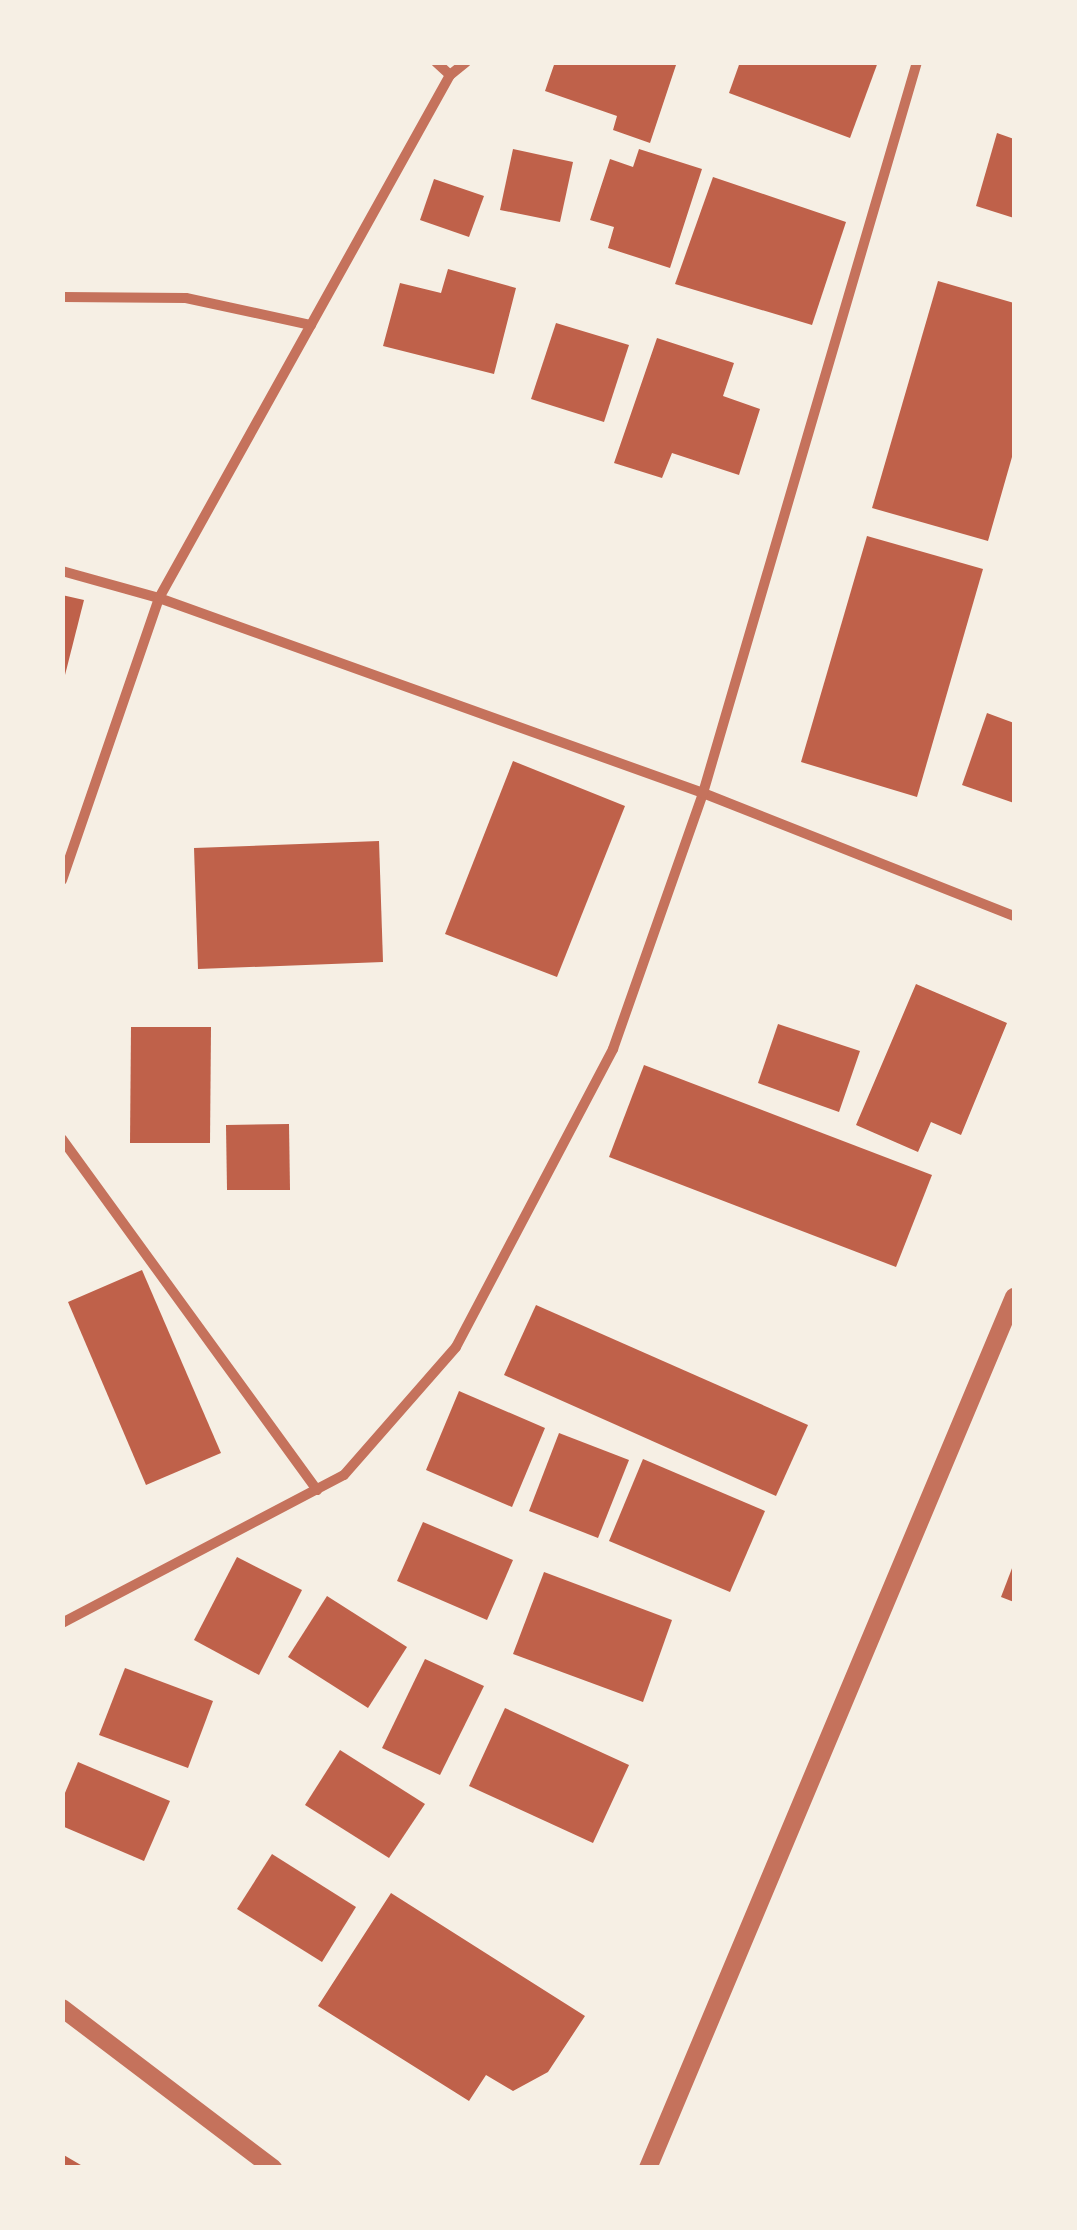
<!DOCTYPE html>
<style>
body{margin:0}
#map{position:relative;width:1077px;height:2230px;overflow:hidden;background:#f6efe4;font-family:Arial,sans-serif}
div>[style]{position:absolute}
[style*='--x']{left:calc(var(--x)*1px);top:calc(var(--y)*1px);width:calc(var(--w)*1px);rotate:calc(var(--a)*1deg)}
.building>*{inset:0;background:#bf614a}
.minor>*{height:10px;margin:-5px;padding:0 5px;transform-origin:5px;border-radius:5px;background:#c5725c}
.tertiary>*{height:18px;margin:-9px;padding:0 9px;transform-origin:9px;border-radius:9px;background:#c5725c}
span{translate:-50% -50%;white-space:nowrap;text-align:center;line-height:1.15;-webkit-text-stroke:10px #f6efe4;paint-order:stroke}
.frame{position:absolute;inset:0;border:65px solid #f6efe4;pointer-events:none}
</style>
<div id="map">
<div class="building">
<div style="clip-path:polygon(555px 62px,677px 62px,650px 143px,613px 130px,617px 116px,545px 91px)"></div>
<div style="clip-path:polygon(740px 62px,878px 62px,850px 138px,729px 93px)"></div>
<div style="clip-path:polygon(997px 133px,1014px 139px,1014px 218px,976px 206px)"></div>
<div style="clip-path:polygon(513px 149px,573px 162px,560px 222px,500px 210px)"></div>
<div style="clip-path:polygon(639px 149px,702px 169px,670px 268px,608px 248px,614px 227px,590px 220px,610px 159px,633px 167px)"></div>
<div style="clip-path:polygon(713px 177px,846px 222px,812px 325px,675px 284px)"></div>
<div style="clip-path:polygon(434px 179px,484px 196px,469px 237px,420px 220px)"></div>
<div style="clip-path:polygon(448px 269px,516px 288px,494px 374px,383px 346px,400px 283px,441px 293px)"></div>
<div style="clip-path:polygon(938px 281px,1014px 303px,1014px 450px,988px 541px,872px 508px)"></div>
<div style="clip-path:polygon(556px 323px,629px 345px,604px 422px,531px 399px)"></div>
<div style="clip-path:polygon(657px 338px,734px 363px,723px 396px,760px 409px,739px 475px,672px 453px,662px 478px,614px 463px)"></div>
<div style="clip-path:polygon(867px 536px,983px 569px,917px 797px,801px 762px)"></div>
<div style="clip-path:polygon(62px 595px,84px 600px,64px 679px,62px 678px)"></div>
<div style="clip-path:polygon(987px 713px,1014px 723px,1014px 803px,962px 785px)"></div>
<div style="clip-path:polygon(513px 761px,625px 806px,557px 977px,445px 934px)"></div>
<div style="clip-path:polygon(379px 841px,383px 962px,198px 969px,194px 848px)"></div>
<div style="clip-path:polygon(916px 984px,1007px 1023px,961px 1135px,931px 1122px,918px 1152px,856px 1125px)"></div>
<div style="clip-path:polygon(778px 1024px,860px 1051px,839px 1112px,758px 1083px)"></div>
<div style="clip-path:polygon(131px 1027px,211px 1027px,210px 1143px,130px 1143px)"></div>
<div style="clip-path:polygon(644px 1065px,932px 1175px,896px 1267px,609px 1157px)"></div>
<div style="clip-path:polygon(289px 1124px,290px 1190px,227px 1190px,226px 1125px)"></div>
<div style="clip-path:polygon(142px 1270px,221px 1453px,146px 1485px,68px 1302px)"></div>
<div style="clip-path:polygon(536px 1305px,808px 1425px,776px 1496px,504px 1375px)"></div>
<div style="clip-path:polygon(459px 1391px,545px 1428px,512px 1507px,426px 1470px)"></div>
<div style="clip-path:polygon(559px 1433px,629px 1460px,598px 1538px,529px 1511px)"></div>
<div style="clip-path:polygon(643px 1459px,765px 1511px,730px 1592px,609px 1541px)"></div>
<div style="clip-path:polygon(423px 1522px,513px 1560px,487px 1620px,397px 1581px)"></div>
<div style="clip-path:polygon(237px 1557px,302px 1590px,259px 1675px,194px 1640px)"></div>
<div style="clip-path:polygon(1014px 1563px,1014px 1602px,1001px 1597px)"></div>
<div style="clip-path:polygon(544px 1572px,672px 1620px,643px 1702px,513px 1654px)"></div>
<div style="clip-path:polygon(327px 1596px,407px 1647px,368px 1708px,288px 1657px)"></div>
<div style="clip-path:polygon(425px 1659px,484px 1686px,440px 1775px,382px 1748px)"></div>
<div style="clip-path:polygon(125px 1668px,213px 1701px,188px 1768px,99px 1735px)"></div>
<div style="clip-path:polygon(505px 1708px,629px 1765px,593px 1843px,469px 1786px)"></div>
<div style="clip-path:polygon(340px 1750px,425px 1804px,389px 1858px,305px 1805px)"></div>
<div style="clip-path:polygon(78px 1762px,170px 1801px,144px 1861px,62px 1826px,62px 1800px)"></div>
<div style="clip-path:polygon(272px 1854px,356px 1907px,322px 1962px,237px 1909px)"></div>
<div style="clip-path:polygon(391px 1893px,585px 2016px,548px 2072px,513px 2091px,486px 2075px,469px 2101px,318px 2006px)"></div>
<div style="clip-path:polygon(62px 2154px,86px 2168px,62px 2168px)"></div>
</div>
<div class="minor">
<div style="--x:436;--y:62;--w:19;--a:43"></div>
<div style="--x:63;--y:297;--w:123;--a:0.5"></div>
<div style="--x:186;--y:298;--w:128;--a:12.2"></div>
<div style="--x:62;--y:571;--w:101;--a:15.6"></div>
<div style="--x:159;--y:598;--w:578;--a:19.72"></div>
<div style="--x:703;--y:793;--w:334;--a:21.6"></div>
<div style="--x:62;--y:880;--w:298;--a:-71"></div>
<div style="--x:159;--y:598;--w:599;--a:-60.91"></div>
<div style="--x:450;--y:75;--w:21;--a:-39"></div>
<div style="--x:62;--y:1139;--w:434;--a:54"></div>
<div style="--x:62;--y:1623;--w:318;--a:-27.7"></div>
<div style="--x:344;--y:1475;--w:170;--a:-48.8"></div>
<div style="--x:456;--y:1347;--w:337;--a:-62.2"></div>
<div style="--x:613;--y:1049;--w:271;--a:-70.6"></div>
<div style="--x:703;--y:793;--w:762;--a:-73.68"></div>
</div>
<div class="tertiary">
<div style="--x:62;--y:2008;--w:265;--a:37.2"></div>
<div style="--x:648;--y:2168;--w:945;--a:-67.21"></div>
</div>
<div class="frame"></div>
</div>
